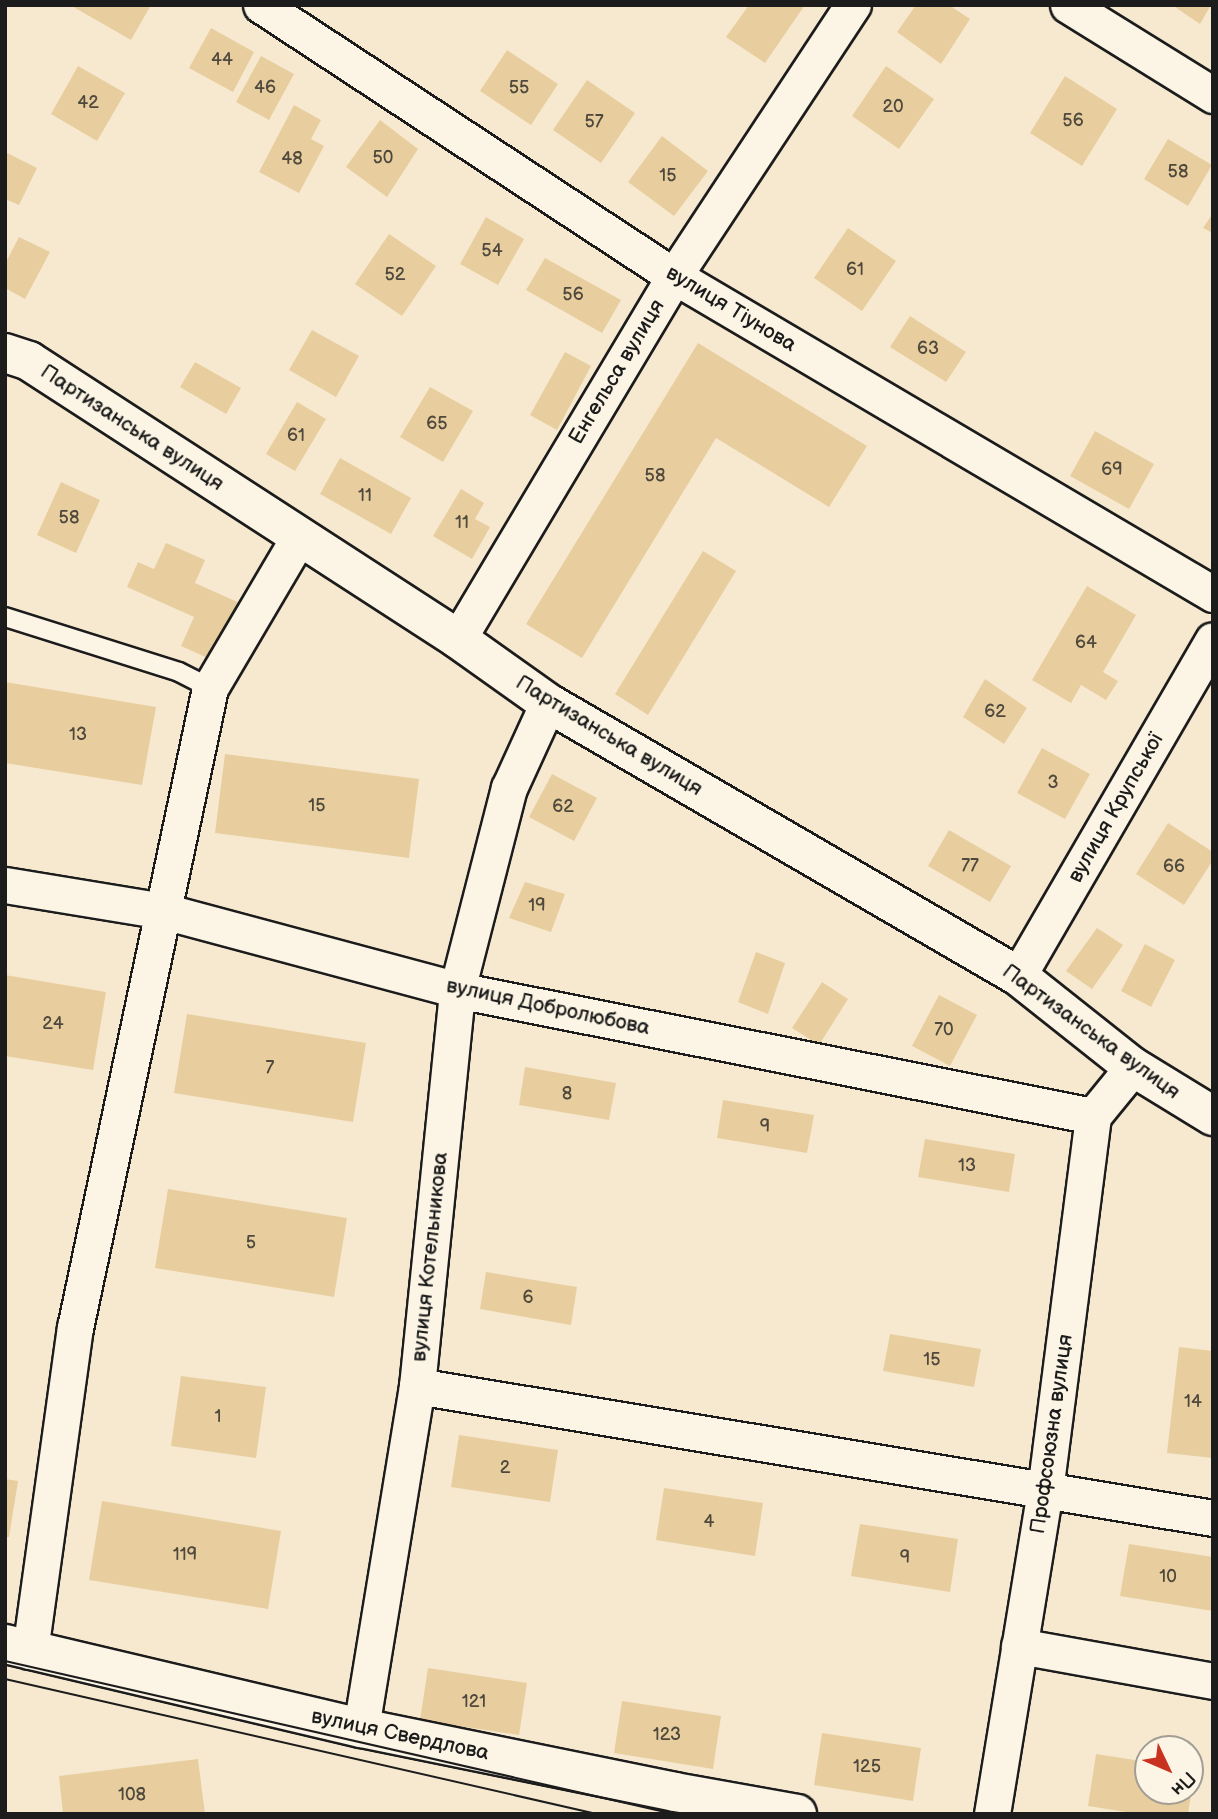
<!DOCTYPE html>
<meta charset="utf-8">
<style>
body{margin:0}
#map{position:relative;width:1218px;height:1819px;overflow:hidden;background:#f6e9d0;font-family:"Balsamiq Sans",sans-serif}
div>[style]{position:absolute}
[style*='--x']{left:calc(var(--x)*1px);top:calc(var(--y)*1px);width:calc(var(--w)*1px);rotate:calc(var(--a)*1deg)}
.building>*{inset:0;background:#e8ce9e}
.roads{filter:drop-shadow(2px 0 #1c1c1c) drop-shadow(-2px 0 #1c1c1c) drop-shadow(0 2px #1c1c1c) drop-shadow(0 -2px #1c1c1c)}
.service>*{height:18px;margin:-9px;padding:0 9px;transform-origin:9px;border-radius:9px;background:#fcf5e5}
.minor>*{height:35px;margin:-17.5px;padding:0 17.5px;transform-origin:17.5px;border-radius:17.5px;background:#fcf5e5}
.tertiary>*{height:38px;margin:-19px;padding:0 19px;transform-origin:19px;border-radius:19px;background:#fcf5e5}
.tram>*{height:2px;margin:-1px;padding:0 1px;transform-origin:1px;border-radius:1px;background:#1c1c1c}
span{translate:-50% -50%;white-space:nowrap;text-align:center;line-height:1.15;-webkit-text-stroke:7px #fcf5e5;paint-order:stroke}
.number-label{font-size:18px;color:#4f483c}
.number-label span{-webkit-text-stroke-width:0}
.street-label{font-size:21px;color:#1c1c1c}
.frame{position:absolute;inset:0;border:7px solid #1c1c1c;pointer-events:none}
.north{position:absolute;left:1134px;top:1735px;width:70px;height:70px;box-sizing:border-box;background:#fcf5e5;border:2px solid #a29e95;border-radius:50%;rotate:134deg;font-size:19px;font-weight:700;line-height:28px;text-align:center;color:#1c1c1c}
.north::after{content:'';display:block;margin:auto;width:24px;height:32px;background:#c8321e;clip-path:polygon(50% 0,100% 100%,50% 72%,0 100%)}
</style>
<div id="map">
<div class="building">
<div style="clip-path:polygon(70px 5px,151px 5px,131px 40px)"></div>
<div style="clip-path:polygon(749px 5px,805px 5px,765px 63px,726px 37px)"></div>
<div style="clip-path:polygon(916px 5px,949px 5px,970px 19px,941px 64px,897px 32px)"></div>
<div style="clip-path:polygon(1172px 5px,1211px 5px,1200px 24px)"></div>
<div style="clip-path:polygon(211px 28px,254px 52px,233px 92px,189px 68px)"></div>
<div style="clip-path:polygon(507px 50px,558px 84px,531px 125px,480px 91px)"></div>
<div style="clip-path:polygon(261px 56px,294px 74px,269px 120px,236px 102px)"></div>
<div style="clip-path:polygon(78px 66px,125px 93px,97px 141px,51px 114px)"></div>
<div style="clip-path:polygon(886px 66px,934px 99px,899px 149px,852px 116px)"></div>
<div style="clip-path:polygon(1065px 76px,1117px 109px,1082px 166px,1030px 133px)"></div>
<div style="clip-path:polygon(587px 80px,635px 113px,601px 163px,553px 130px)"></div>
<div style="clip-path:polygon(294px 105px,321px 120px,311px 139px,324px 146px,299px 193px,259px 172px)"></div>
<div style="clip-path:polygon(380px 120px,418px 149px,387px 197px,346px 167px)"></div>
<div style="clip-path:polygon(662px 136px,708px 171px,674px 216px,628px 182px)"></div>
<div style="clip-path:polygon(1168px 139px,1212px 165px,1188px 206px,1144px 179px)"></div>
<div style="clip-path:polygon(5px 152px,37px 168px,19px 205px,5px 199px)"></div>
<div style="clip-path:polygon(1213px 213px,1213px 233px,1203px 228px)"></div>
<div style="clip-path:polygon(486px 217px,524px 239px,498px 285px,460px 264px)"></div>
<div style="clip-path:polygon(848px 228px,896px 261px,862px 311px,814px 278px)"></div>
<div style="clip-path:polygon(389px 234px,436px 266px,402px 316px,355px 284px)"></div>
<div style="clip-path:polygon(19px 237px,50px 252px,25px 299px,5px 288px,5px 264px)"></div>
<div style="clip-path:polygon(545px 258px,621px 300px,602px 333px,526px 290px)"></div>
<div style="clip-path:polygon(910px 316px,966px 352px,946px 382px,890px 347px)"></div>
<div style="clip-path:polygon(312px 330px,359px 356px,336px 397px,289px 370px)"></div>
<div style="clip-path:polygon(698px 343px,867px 446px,829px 507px,716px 438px,582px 658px,526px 624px)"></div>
<div style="clip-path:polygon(565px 352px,591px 366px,557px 430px,530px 415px)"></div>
<div style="clip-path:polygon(195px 362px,241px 388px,226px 414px,180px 387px)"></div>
<div style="clip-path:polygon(430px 387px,473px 411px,443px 462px,400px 437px)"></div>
<div style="clip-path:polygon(297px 402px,326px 419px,295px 471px,266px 454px)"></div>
<div style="clip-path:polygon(1095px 431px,1154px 464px,1129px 509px,1070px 476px)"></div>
<div style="clip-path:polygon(340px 458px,411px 498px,391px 534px,320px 494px)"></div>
<div style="clip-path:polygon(61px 482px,100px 500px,76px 553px,37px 535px)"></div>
<div style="clip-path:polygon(461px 489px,484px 503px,475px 519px,490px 527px,472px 559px,433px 536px)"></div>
<div style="clip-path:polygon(166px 543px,205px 560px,195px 583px,242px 604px,230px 629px,224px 626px,210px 659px,181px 646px,194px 617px,127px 587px,138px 562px,154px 569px)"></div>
<div style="clip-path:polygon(703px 551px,736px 571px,648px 715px,615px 694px)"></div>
<div style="clip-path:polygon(1087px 586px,1136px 615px,1103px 672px,1118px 681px,1106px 700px,1081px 685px,1071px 703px,1032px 680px)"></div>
<div style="clip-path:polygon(985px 679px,1027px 708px,1004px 744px,963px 717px)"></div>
<div style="clip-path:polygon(5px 682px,156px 707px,142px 785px,5px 763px)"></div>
<div style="clip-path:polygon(1042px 748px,1090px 774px,1065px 819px,1017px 793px)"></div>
<div style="clip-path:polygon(225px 754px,419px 779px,409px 858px,215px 833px)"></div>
<div style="clip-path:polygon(552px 774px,597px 798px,574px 841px,529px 817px)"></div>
<div style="clip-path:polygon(1168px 823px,1213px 852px,1213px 860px,1184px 905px,1136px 874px)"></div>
<div style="clip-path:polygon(949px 830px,1011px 866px,990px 902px,928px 866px)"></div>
<div style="clip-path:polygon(525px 882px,565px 894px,551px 932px,509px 918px)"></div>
<div style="clip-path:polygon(1097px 928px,1123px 945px,1092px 989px,1066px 971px)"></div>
<div style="clip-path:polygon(1145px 944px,1175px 960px,1151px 1007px,1121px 991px)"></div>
<div style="clip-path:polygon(756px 952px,785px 963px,768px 1014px,738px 1002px)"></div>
<div style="clip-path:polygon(5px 975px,106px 992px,93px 1070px,5px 1056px)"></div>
<div style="clip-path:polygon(822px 982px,848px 999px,819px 1045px,792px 1028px)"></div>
<div style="clip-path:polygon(939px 995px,977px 1015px,950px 1066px,912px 1046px)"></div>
<div style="clip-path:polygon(187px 1014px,366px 1043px,353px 1122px,174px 1093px)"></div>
<div style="clip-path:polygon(525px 1067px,616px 1083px,609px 1120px,519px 1105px)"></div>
<div style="clip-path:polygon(723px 1100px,814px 1115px,807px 1153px,717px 1138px)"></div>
<div style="clip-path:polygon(925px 1139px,1015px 1154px,1009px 1192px,918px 1177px)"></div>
<div style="clip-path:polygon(168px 1189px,347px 1218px,334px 1297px,155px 1268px)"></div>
<div style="clip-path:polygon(486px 1272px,577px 1287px,571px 1325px,480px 1309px)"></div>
<div style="clip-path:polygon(890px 1334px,981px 1349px,974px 1387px,883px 1371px)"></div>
<div style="clip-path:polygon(1179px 1347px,1213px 1351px,1213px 1458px,1167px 1453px)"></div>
<div style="clip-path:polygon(181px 1376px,266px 1387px,256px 1458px,171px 1446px)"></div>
<div style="clip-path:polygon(459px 1435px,558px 1450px,550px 1502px,451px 1487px)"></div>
<div style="clip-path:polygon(5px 1479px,18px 1481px,9px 1537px,5px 1537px)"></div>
<div style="clip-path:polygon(664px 1488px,763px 1503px,755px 1556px,656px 1540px)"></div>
<div style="clip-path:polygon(102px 1501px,281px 1531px,268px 1609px,89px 1580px)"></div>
<div style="clip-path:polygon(860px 1524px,958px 1539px,950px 1592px,851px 1576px)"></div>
<div style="clip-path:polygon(1129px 1544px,1213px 1557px,1213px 1611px,1120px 1596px)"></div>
<div style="clip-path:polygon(428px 1668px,527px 1683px,519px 1735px,420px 1720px)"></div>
<div style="clip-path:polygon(622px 1701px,721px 1716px,713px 1769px,614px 1753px)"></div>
<div style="clip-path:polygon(822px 1733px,921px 1748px,913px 1801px,814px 1785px)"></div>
<div style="clip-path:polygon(1096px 1754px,1148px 1762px,1148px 1791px,1191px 1791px,1190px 1768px,1195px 1769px,1188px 1814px,1139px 1814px,1088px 1806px)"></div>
<div style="clip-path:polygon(198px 1759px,205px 1814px,63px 1814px,59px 1776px)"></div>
</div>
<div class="roads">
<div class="service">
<div style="--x:5;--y:617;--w:182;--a:17.5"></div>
<div style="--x:179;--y:672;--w:35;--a:27"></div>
</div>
<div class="minor">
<div style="--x:261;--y:5;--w:494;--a:33.3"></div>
<div style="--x:674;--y:276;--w:626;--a:30.54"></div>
<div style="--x:1068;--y:5;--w:171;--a:31.8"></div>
<div style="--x:458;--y:639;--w:422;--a:-59.2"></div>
<div style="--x:674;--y:276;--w:325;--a:-56.6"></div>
<div style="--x:5;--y:885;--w:160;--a:9.3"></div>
<div style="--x:163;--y:911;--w:304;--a:15"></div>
<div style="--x:457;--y:990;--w:648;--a:11.21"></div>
<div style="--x:1018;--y:976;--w:388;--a:-59.9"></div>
<div style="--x:417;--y:1386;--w:807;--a:9.42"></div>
<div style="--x:1019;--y:1646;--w:197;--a:10.2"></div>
<div style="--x:30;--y:1651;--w:326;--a:-82.1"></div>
<div style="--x:75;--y:1328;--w:654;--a:-78.09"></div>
<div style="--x:210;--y:688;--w:175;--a:-59.5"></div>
<div style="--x:361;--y:1728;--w:347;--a:-80.7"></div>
<div style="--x:417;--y:1386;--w:398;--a:-84.2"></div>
<div style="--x:457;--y:990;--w:209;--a:-75.6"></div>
<div style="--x:509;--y:788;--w:94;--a:-65.4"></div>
<div style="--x:992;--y:1814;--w:327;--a:-80.7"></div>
<div style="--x:1045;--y:1491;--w:378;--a:-82.7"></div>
<div style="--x:1093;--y:1116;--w:63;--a:-50.8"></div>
</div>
<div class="tertiary">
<div style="--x:5;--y:353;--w:25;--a:18"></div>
<div style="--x:29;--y:361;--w:511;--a:32.94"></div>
<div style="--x:458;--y:639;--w:110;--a:35.4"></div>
<div style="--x:548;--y:703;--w:544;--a:30.15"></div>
<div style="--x:1018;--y:976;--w:147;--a:38.4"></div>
<div style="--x:1133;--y:1067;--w:94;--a:31.5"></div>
<div style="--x:5;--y:1644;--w:366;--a:13.3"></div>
<div style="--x:361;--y:1728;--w:320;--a:11.5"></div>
<div style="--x:675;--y:1792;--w:124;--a:10.2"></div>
</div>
</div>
<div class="tram">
<div style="--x:5;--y:1661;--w:686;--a:12.88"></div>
<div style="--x:5;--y:1679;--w:607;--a:12.85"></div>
</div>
<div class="number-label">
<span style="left:222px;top:60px">44</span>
<span style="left:265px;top:88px">46</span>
<span style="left:519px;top:88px">55</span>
<span style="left:88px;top:103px">42</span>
<span style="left:893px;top:107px">20</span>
<span style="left:1073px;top:121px">56</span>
<span style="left:594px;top:122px">57</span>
<span style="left:383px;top:158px">50</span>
<span style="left:292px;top:159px">48</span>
<span style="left:1178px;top:172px">58</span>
<span style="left:668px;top:176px">15</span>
<span style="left:492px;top:251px">54</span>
<span style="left:855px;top:270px">61</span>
<span style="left:395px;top:275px">52</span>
<span style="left:573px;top:295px">56</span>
<span style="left:928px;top:349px">63</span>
<span style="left:437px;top:424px">65</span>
<span style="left:296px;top:436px">61</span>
<span style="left:1112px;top:470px">69</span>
<span style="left:655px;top:476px">58</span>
<span style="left:365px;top:496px">11</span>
<span style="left:69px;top:518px">58</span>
<span style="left:462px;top:523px">11</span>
<span style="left:1086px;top:643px">64</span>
<span style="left:995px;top:712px">62</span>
<span style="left:78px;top:735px">13</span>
<span style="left:1053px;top:783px">3</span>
<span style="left:317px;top:806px">15</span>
<span style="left:563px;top:807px">62</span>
<span style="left:970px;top:866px">77</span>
<span style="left:1174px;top:867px">66</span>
<span style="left:537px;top:906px">19</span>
<span style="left:53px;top:1024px">24</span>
<span style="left:944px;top:1030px">70</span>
<span style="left:270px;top:1068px">7</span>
<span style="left:567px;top:1094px">8</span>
<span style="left:765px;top:1127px">9</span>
<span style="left:967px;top:1166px">13</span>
<span style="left:251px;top:1243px">5</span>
<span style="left:528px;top:1298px">6</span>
<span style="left:932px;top:1360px">15</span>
<span style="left:1193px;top:1402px">14</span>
<span style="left:218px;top:1417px">1</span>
<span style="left:505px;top:1468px">2</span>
<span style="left:709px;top:1522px">4</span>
<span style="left:185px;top:1555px">119</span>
<span style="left:905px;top:1558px">9</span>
<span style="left:1168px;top:1577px">10</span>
<span style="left:474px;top:1702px">121</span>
<span style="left:667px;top:1735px">123</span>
<span style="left:867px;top:1767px">125</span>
<span style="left:132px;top:1795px">108</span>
</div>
<div class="street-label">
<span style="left:731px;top:309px;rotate:31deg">вулиця Тіунова</span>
<span style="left:617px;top:372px;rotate:-59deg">Енгельса вулиця</span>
<span style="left:132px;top:428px;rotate:33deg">Партизанська вулиця</span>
<span style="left:609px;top:736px;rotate:31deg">Партизанська вулиця</span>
<span style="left:1116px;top:808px;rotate:-60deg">вулиця Крупської</span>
<span style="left:548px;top:1007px;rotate:12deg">вулиця Добролюбова</span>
<span style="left:1091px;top:1032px;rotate:36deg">Партизанська вулиця</span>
<span style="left:430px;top:1257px;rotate:-84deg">вулиця Котельникова</span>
<span style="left:1052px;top:1434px;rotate:-82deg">Профсоюзна вулиця</span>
<span style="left:400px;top:1735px;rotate:12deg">вулиця Свердлова</span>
</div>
<div class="frame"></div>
<div class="north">Пн</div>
</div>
